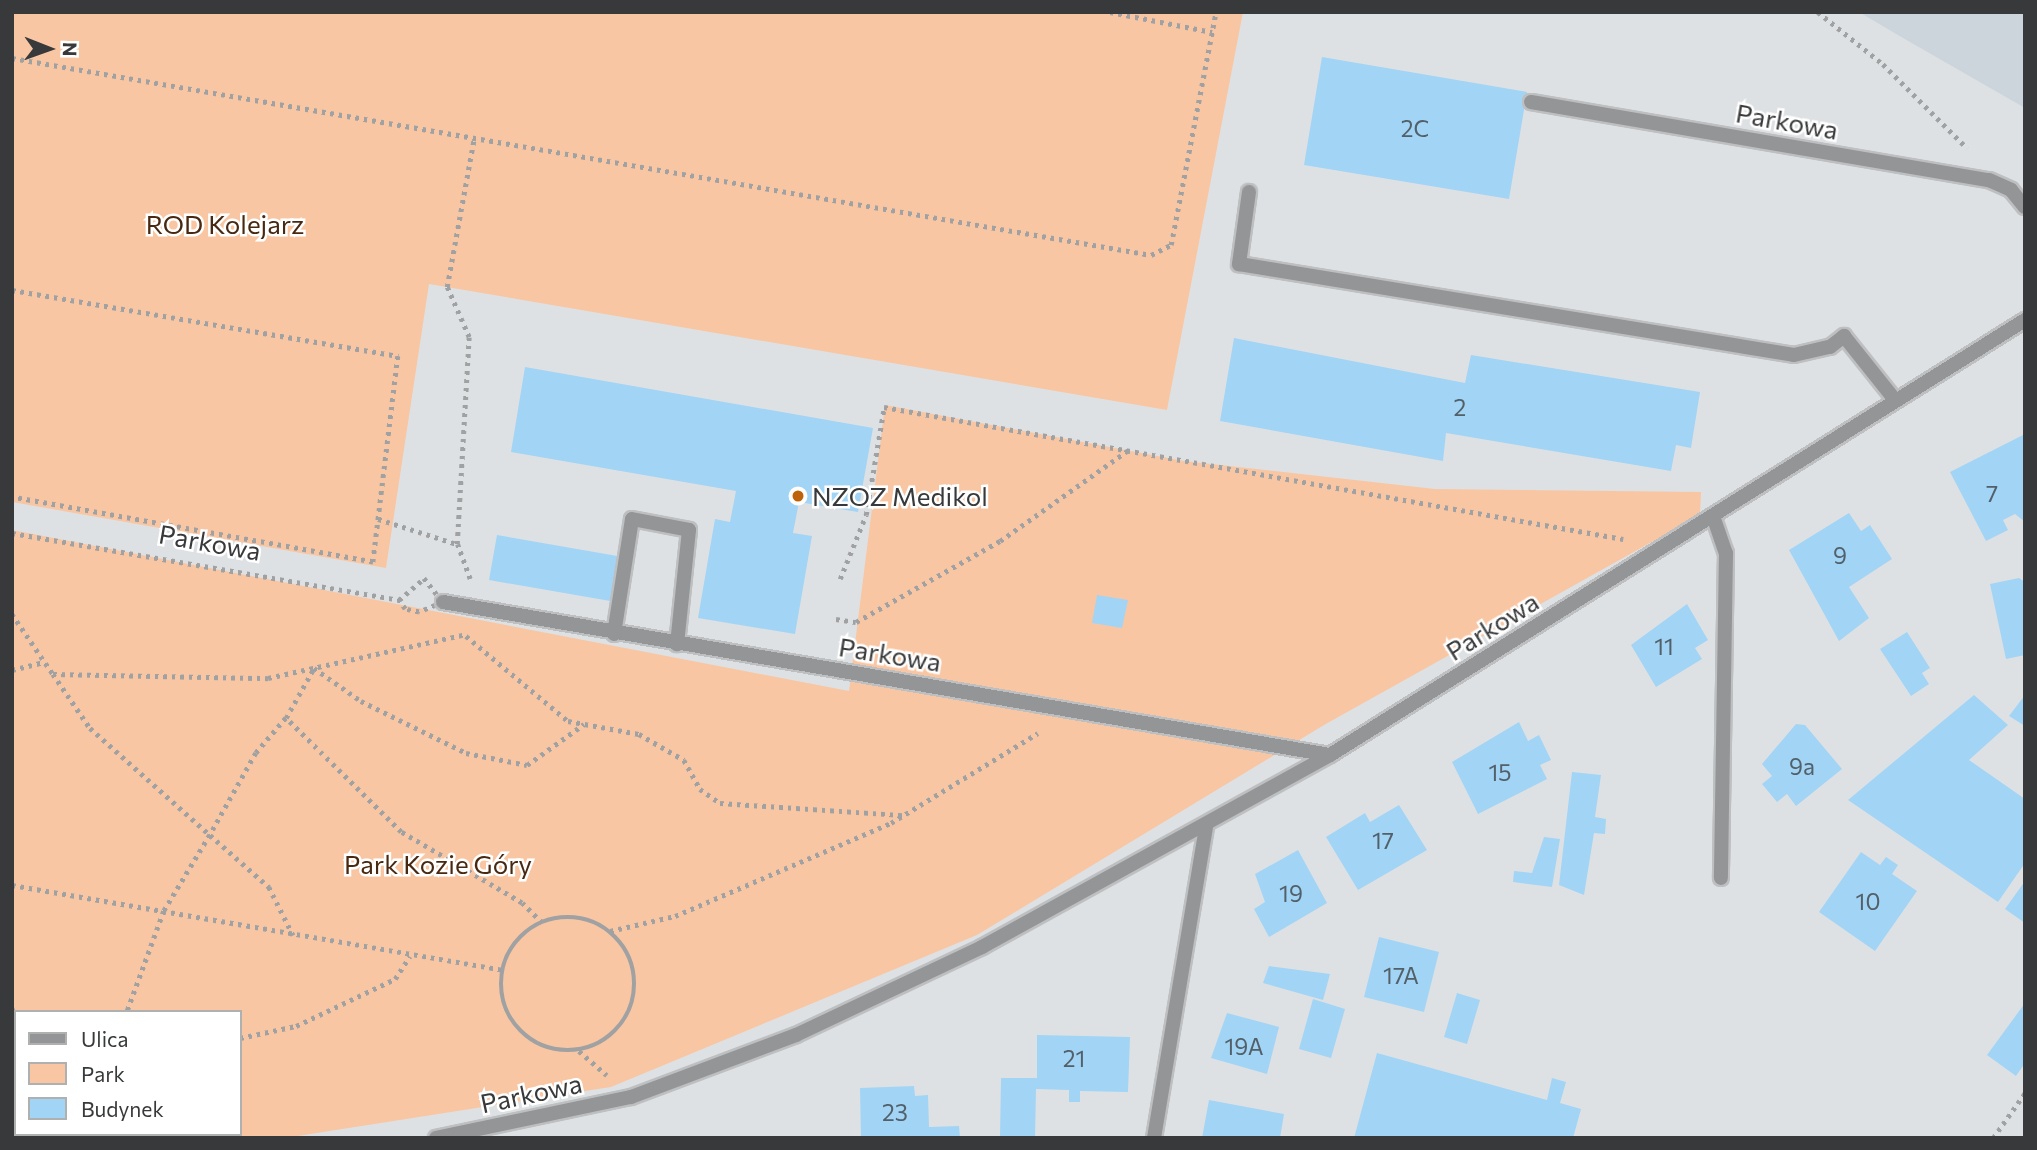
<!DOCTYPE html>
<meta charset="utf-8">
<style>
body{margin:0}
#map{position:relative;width:2037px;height:1150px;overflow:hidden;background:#dee1e3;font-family:Commissioner,sans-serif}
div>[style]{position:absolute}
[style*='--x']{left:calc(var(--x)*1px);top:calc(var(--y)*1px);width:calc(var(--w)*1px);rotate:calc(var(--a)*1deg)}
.built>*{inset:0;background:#ccd5dc}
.green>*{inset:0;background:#f9c6a3}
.building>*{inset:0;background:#a2d4f6}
.path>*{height:4.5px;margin-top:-2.25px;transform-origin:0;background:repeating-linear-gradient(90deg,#9fa1a2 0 3.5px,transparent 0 8.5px)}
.path>.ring{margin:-2.25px;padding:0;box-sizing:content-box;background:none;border:4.5px solid #9fa1a2;border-radius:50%}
.roads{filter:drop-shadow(2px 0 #bdbfc1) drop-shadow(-2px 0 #bdbfc1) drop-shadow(0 2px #bdbfc1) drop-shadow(0 -2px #bdbfc1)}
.lane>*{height:14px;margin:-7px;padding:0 7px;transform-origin:7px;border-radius:7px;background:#949596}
.street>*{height:14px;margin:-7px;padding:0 7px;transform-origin:7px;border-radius:7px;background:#949596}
.dots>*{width:19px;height:19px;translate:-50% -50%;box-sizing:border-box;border:4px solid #fff;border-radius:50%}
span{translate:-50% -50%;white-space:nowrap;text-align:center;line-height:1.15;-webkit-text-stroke:5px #fff;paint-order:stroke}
.number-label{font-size:23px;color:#526069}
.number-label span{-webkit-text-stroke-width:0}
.street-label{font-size:26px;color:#38393a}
.park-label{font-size:26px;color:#482811}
.poi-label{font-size:26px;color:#38393a}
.left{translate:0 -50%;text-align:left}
.frame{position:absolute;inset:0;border:14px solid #38393a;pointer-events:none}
.legend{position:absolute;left:14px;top:1010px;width:228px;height:126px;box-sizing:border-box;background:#fff;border:2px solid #afb0b0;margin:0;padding:9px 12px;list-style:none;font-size:21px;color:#38393a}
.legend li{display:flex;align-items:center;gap:14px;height:35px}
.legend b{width:35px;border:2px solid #afb0b0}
.north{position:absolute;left:14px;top:14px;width:70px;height:70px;-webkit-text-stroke:5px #fff;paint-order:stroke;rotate:91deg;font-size:19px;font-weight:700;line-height:28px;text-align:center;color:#38393a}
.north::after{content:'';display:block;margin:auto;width:24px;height:32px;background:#38393a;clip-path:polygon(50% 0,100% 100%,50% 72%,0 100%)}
</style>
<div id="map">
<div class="built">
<div style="clip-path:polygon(1859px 12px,2025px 12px,2025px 108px,1903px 38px)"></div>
</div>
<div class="green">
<div style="clip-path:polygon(12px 12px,1243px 12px,1167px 410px,429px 284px,386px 568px,12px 502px)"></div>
<div style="clip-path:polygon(evenodd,885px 405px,1184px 461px,1435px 489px,1701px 492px,1700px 515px,1324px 725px,977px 935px,611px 1087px,285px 1138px,12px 1138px,12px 530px,849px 691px,885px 405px,16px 1012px,240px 1012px,240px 1134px,16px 1134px,16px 1012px)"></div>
</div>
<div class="building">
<div style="clip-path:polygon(1322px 57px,1527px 92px,1509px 199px,1304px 165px)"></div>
<div style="clip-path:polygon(1234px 338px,1465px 383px,1471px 355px,1700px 392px,1691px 448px,1676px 445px,1671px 471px,1446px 433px,1443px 461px,1220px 421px)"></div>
<div style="clip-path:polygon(525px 367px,873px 428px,858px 512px,799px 502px,793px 533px,812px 536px,795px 634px,698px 618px,715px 519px,730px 522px,736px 491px,511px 452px)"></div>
<div style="clip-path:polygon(2025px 434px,2025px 522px,2015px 514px,2003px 520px,2008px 530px,1986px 541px,1950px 472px)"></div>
<div style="clip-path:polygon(1849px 513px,1861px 531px,1870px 525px,1892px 559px,1849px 587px,1869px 618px,1839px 641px,1789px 550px)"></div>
<div style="clip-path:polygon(497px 535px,623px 557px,616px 602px,489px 580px)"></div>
<div style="clip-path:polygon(2019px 578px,2025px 582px,2025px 655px,2006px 659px,1990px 584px)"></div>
<div style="clip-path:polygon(1097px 595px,1128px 600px,1122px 628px,1092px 623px)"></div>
<div style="clip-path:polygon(1687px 604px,1708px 640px,1695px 648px,1702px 659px,1656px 687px,1631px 645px)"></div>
<div style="clip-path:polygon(1907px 632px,1930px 668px,1922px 673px,1929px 684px,1911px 696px,1880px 649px)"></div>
<div style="clip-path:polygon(1974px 695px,2008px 725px,1969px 760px,2025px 799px,2025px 863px,1998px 902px,1848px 800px)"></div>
<div style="clip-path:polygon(2025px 695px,2025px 726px,2009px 716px)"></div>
<div style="clip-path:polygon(1519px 722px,1528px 741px,1539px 735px,1551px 760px,1540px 765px,1547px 779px,1478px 814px,1452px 762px)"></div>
<div style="clip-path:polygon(1796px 724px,1805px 725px,1842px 769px,1796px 806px,1787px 794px,1777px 802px,1762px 784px,1772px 776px,1762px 764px)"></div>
<div style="clip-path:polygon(1572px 772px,1601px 775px,1595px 817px,1606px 819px,1605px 834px,1594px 833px,1584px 895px,1559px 885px)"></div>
<div style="clip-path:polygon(1399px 805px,1427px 850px,1358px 890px,1326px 837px,1365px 813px,1370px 822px)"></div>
<div style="clip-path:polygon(1544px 837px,1560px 839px,1552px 887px,1513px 882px,1514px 871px,1532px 873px)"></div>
<div style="clip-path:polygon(1298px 850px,1327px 903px,1269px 937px,1254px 909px,1265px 902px,1255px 874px)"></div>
<div style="clip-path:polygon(1861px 852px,1880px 865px,1886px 857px,1898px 865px,1892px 874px,1917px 891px,1875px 951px,1819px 912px)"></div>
<div style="clip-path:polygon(2025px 881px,2025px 923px,2005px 909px)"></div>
<div style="clip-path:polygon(1379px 937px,1439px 952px,1424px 1012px,1364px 997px)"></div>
<div style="clip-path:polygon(1269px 966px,1330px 974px,1323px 1000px,1263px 983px)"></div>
<div style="clip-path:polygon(1457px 993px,1480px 1000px,1467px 1044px,1444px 1037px)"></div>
<div style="clip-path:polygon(1313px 999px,1345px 1009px,1331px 1058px,1299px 1049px)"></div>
<div style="clip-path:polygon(2025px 1003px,2025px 1063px,2016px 1076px,1987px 1055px)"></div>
<div style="clip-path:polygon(1227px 1013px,1279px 1027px,1267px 1074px,1211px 1058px)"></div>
<div style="clip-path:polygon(1037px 1035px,1130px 1037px,1128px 1092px,1080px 1091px,1080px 1102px,1069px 1102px,1069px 1090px,1036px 1089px,1035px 1138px,1000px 1138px,1001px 1078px,1037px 1078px)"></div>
<div style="clip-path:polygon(1377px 1053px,1547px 1100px,1552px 1078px,1566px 1082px,1560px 1103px,1581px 1109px,1573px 1138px,1354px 1138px)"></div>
<div style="clip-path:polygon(914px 1086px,915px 1096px,928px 1095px,929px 1127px,959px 1126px,960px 1138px,861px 1138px,860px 1088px)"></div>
<div style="clip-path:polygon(1209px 1100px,1284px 1114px,1280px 1138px,1202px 1138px)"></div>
</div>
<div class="path">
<div style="--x:1110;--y:12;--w:104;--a:11.1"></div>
<div style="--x:1818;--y:12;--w:83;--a:38.7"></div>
<div style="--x:1883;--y:64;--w:119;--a:45"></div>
<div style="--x:12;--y:58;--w:1156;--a:9.81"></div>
<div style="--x:1151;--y:255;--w:22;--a:-27"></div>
<div style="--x:1171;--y:245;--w:237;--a:-79.1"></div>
<div style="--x:12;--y:290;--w:392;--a:9.7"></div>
<div style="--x:398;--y:356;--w:208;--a:96.9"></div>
<div style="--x:373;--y:562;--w:367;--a:-169.8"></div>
<div style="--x:378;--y:519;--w:83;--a:17.6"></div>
<div style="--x:12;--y:533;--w:393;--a:9.8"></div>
<div style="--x:424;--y:578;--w:31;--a:52"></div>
<div style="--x:443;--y:602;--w:26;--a:157"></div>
<div style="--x:419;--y:612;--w:14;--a:-168"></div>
<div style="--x:405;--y:609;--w:11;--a:-124"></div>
<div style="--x:399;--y:600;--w:33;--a:-41"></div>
<div style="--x:470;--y:579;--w:37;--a:-110"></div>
<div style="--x:457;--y:544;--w:207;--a:-86.7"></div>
<div style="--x:469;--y:337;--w:55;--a:-113.7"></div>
<div style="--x:447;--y:287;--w:150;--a:-79.7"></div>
<div style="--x:840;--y:579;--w:69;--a:-67.9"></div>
<div style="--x:866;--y:515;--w:109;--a:-80.5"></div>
<div style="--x:884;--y:407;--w:751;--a:10.13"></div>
<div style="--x:12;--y:614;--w:73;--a:55.7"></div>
<div style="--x:53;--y:674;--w:215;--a:1.1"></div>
<div style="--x:268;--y:678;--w:204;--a:-12.5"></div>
<div style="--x:836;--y:619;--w:20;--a:9"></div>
<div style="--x:856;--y:622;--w:165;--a:-29.4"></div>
<div style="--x:1000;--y:541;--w:159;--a:-35.3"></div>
<div style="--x:466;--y:636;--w:133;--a:39.8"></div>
<div style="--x:568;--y:721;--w:72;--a:10.4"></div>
<div style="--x:639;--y:734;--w:52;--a:30"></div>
<div style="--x:684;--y:760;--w:33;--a:61"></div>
<div style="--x:700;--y:789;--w:24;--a:35"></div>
<div style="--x:720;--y:803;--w:183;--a:3.8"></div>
<div style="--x:12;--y:670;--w:34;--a:-14"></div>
<div style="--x:53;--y:674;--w:65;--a:55.6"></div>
<div style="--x:90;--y:728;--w:161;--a:41.7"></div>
<div style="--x:210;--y:835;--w:89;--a:121.2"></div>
<div style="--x:164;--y:911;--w:108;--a:110.1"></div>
<div style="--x:286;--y:718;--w:46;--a:130.6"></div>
<div style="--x:256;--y:753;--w:94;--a:119.3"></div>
<div style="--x:210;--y:835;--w:79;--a:41.4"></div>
<div style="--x:269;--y:887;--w:54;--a:63.4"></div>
<div style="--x:12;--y:885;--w:497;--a:9.8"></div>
<div class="ring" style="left:501px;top:917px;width:129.5px;height:129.5px"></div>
<div style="--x:542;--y:923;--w:28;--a:-135"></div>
<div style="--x:522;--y:903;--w:140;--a:-149.6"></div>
<div style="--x:401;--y:832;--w:162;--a:-135.3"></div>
<div style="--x:286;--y:718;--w:57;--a:-60.8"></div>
<div style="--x:314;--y:668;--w:57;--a:35.1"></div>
<div style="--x:361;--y:701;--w:117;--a:26.3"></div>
<div style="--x:466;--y:753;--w:62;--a:11.1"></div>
<div style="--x:527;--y:765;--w:70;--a:-35.7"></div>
<div style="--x:610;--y:931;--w:67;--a:-13"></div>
<div style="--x:675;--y:916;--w:235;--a:-23.3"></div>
<div style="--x:891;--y:823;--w:172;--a:-31.5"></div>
<div style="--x:12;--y:1008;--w:10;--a:66"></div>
<div style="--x:240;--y:1038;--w:57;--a:-12.1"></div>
<div style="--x:296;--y:1026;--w:110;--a:-25.4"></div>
<div style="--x:395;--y:979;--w:27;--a:-57"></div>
<div style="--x:579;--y:1051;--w:37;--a:41"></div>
<div style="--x:12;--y:1094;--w:4;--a:14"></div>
<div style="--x:91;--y:1138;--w:4;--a:-90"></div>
<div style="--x:1993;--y:1138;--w:55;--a:-54.6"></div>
</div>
<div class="roads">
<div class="lane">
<div style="--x:1531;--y:102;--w:465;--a:9.7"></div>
<div style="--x:1989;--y:180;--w:24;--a:24"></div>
<div style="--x:2011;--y:190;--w:22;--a:51"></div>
<div style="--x:1249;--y:192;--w:73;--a:97.9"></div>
<div style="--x:1239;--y:264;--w:562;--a:9.31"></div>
<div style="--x:1794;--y:355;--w:37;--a:-13"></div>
<div style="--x:1830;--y:347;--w:18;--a:-38"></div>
<div style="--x:1844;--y:336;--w:82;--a:51.4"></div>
<div style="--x:443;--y:602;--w:900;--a:9.79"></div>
<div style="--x:614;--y:634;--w:116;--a:-81.1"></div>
<div style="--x:632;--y:519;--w:58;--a:10.9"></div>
<div style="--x:689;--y:530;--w:115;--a:96"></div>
</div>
<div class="street">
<div style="--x:1713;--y:516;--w:39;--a:71"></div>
<div style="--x:1726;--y:553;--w:325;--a:90.9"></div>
<div style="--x:436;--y:1138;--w:199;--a:-11.9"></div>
<div style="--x:631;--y:1097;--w:176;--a:-20.6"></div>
<div style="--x:796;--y:1035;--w:206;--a:-25.3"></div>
<div style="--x:982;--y:947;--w:397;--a:-28.9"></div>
<div style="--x:1330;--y:755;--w:820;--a:-32.04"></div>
<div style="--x:1154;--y:1138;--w:316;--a:-80.5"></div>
</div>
</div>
<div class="dots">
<div style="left:798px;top:496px;background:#be630b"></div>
</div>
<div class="number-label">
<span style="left:1415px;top:128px">2C</span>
<span style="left:1460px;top:407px">2</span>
<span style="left:1992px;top:493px">7</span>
<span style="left:1840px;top:555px">9</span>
<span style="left:1664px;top:646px">11</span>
<span style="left:1802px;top:766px">9a</span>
<span style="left:1500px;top:772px">15</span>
<span style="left:1383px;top:840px">17</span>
<span style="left:1291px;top:893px">19</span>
<span style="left:1868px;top:901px">10</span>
<span style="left:1401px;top:975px">17A</span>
<span style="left:1244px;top:1046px">19A</span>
<span style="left:1074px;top:1058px">21</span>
<span style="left:895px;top:1112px">23</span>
</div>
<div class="street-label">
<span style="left:1787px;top:121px;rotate:10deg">Parkowa</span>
<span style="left:210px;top:542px;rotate:10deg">Parkowa</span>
<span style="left:1492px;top:626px;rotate:-32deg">Parkowa</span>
<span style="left:890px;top:654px;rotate:9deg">Parkowa</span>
<span style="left:531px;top:1093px;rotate:-12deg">Parkowa</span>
</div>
<div class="park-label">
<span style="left:225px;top:224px">ROD Kolejarz</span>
<span style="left:438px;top:864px">Park Kozie Góry</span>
</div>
<div class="poi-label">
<span class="left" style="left:812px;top:496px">NZOZ Medikol</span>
</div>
<div class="frame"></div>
<ul class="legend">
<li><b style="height:9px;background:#949596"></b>Ulica</li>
<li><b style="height:19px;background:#f9c6a3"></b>Park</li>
<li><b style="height:19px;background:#a2d4f6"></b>Budynek</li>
</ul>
<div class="north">N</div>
</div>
